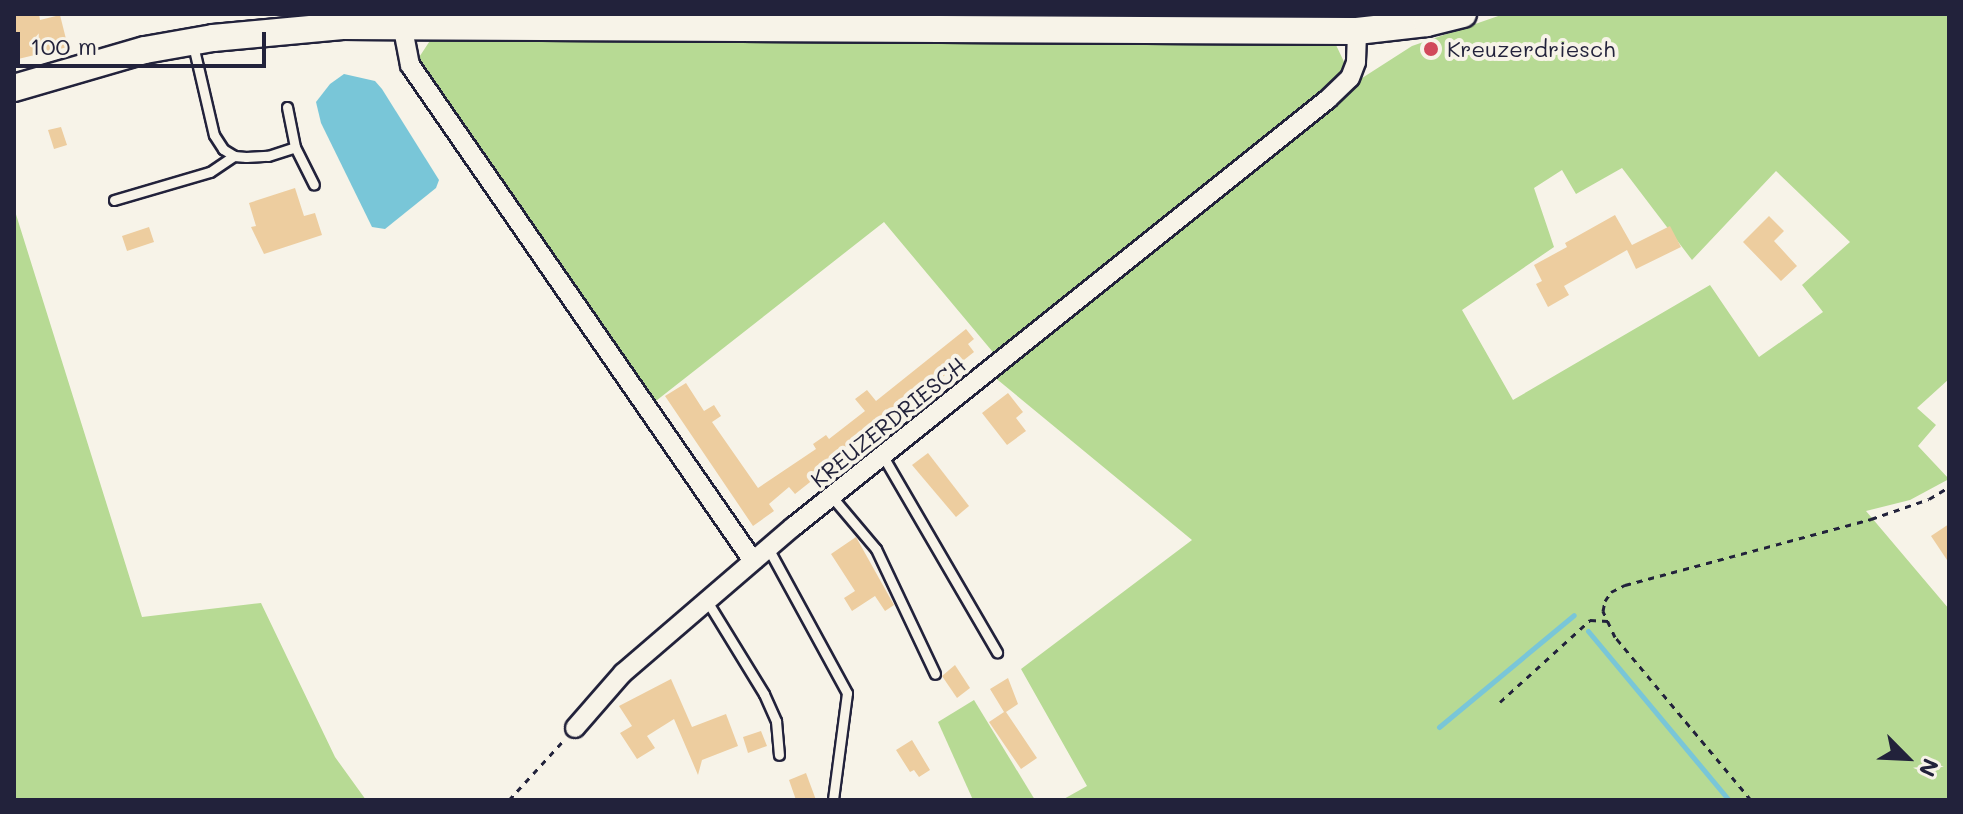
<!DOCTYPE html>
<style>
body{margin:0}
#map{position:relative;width:1963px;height:814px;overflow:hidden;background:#f7f3e8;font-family:Mali,sans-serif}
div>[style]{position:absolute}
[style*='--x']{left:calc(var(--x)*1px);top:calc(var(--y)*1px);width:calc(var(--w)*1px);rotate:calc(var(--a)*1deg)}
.green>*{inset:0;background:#b7da94}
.water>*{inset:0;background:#79c6d8}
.stream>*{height:5px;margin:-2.5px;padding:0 2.5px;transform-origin:2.5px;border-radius:2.5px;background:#79c6d8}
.building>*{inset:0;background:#edcd9f}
.path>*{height:3px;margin-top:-1.5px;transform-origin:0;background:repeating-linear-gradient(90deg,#22223b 0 6px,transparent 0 12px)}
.roads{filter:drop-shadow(2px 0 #22223b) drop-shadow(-2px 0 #22223b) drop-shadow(0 2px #22223b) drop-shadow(0 -2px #22223b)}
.lane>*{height:9px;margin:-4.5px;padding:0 4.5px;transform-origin:4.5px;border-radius:4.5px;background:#f7f3e8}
.street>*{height:18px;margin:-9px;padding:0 9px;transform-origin:9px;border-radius:9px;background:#f7f3e8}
.secondary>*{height:26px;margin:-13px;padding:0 13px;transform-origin:13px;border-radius:13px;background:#f7f3e8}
.dots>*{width:22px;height:22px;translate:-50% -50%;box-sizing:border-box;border:4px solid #f7f3e8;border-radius:50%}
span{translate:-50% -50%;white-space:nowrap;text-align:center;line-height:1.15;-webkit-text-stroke:8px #f7f3e8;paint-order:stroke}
.poi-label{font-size:22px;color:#22223b}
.left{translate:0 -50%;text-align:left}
.street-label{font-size:22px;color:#22223b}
.frame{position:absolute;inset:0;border:16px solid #22223b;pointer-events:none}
.north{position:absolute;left:1867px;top:718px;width:80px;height:80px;-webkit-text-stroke:6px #f7f3e8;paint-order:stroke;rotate:114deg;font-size:22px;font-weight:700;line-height:32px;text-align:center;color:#22223b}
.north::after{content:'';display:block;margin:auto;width:28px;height:36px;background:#22223b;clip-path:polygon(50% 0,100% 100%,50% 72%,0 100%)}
.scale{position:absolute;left:16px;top:32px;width:250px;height:36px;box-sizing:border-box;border:4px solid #22223b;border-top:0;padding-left:10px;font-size:24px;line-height:28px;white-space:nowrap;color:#22223b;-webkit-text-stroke:6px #f7f3e8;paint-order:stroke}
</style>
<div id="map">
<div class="green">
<div style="clip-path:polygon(evenodd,1504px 14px,1949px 14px,1949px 379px,1917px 408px,1936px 425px,1918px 446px,1949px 479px,1910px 500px,1866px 511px,1949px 609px,1949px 800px,1062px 800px,1087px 786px,1021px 669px,1192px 540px,993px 376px,1359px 80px,1412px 46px,1504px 14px,1622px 168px,1692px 260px,1776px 171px,1850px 242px,1802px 285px,1823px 312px,1759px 357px,1710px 285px,1513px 400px,1462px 310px,1554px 247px,1534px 188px,1562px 170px,1576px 194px,1622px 168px)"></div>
<div style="clip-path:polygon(433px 36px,1305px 42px,1336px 45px,1346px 66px,1337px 81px,997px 357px,884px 222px,652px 404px,416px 62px)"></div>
<div style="clip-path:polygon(14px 208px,142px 617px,261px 603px,335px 757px,366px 800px,14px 800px)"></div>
<div style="clip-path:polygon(974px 700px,1035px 800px,973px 800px,938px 722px)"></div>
</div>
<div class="water">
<div style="clip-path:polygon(344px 74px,375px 81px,382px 89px,439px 180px,436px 188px,385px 229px,372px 227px,321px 123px,316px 102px,330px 84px)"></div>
</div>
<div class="stream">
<div style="--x:1588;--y:631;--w:220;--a:50.2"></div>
<div style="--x:1439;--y:727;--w:175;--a:-39.7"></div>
</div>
<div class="building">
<div style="clip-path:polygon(14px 14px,39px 14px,40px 20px,60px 15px,68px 47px,14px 60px)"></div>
<div style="clip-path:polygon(61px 127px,67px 145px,54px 149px,48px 130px)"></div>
<div style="clip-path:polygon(295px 188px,304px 216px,315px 213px,322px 235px,264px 254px,251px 227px,256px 226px,249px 203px)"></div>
<div style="clip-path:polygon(1615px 215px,1632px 245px,1670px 226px,1681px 247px,1636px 269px,1627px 250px,1564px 286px,1569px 295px,1548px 307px,1536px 284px,1542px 281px,1534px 265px,1567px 247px,1565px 243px)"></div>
<div style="clip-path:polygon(1769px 216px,1784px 231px,1774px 241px,1797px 266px,1781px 281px,1743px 242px)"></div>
<div style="clip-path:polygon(149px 227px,154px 242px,127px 251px,122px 236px)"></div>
<div style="clip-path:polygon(966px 329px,974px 339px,968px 344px,974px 352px,795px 494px,789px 487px,769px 504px,774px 511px,753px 526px,665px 396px,686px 383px,704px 411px,714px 405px,721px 416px,712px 422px,758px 488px,816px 449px,813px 444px,826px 435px,829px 439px,865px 411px,855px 399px,867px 390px,876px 401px)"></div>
<div style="clip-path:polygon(1008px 393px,1023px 412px,1016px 418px,1026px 431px,1007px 445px,982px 413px)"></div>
<div style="clip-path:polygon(928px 453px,969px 506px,956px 517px,912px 465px)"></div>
<div style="clip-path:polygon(1949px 524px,1949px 563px,1931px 536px)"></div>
<div style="clip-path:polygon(856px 537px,894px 605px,885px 611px,875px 596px,852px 611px,844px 598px,855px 591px,831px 554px)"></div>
<div style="clip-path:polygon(955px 665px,970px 688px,957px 698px,942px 676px)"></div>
<div style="clip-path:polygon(1008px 678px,1018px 704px,1006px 712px,1037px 758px,1021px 769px,989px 722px,1004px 712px,990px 689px)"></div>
<div style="clip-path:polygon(671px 679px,692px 727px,726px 714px,738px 746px,702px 760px,698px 775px,674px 719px,647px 736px,655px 748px,637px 759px,620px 733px,632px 726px,619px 706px)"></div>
<div style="clip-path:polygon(761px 731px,767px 746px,748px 753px,743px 737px)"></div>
<div style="clip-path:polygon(912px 740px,930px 770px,919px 777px,914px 770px,910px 772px,896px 750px)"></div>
<div style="clip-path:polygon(806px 773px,816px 800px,796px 800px,789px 780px)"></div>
</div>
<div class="path">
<div style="--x:1500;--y:702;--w:122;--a:-42.3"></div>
<div style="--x:1590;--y:620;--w:18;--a:3"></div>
<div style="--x:509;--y:800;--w:80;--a:-47.5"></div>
<div style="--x:1751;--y:800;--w:212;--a:-129.8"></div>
<div style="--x:1615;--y:637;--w:29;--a:-115"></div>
<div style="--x:1603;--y:611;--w:10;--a:-79"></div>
<div style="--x:1605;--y:601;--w:11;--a:-56"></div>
<div style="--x:1611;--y:592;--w:16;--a:-27"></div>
<div style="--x:1625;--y:585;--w:255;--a:-15"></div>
<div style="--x:1871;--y:519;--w:61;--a:-19"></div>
<div style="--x:1929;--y:499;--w:23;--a:-31"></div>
</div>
<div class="roads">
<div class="lane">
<div style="--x:193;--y:45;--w:92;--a:76.9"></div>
<div style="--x:214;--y:135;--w:17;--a:57"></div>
<div style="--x:223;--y:149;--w:13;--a:32"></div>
<div style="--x:234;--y:156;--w:12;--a:5"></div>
<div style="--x:246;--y:157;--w:22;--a:-3"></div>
<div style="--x:268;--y:156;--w:28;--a:-18"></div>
<div style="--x:295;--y:147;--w:42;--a:63.4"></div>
<div style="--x:287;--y:107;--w:41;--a:78.7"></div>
<div style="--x:114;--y:200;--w:100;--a:-16.3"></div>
<div style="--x:210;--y:172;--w:29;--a:-34"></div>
<div style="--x:884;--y:458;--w:225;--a:59.8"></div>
<div style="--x:832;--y:497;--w:68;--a:49.8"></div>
<div style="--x:876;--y:549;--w:138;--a:64.7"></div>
<div style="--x:768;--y:548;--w:165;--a:61.4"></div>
<div style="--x:847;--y:693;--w:108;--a:97.5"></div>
<div style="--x:707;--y:601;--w:109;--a:58.5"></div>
<div style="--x:764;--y:694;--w:30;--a:66"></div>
<div style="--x:776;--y:721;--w:34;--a:85"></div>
</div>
<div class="street">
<div style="--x:402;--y:24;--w:42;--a:79"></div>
<div style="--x:410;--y:65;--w:603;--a:55.33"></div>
<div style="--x:575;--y:728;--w:73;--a:-48.9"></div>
<div style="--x:623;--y:673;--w:224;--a:-40.7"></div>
<div style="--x:793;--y:527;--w:685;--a:-38.66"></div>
<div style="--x:1328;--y:99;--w:30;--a:-44"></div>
<div style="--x:1350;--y:78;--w:17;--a:-69"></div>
<div style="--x:1356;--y:62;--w:31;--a:-88"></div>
</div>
<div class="secondary">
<div style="--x:14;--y:88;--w:136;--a:-16.2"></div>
<div style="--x:145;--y:50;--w:69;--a:-10"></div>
<div style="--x:213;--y:38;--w:130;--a:-5.3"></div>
<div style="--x:342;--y:26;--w:1015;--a:0.28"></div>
<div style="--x:1357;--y:31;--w:70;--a:-6.5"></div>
<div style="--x:1427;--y:23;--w:37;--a:-14"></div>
</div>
</div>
<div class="dots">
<div style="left:1431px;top:49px;background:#d1495b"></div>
</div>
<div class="poi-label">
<span class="left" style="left:1447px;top:49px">Kreuzerdriesch</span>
</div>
<div class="street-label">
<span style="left:888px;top:422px;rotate:-39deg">KREUZERDRIESCH</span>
</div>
<div class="frame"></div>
<div class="north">N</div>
<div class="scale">100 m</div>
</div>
